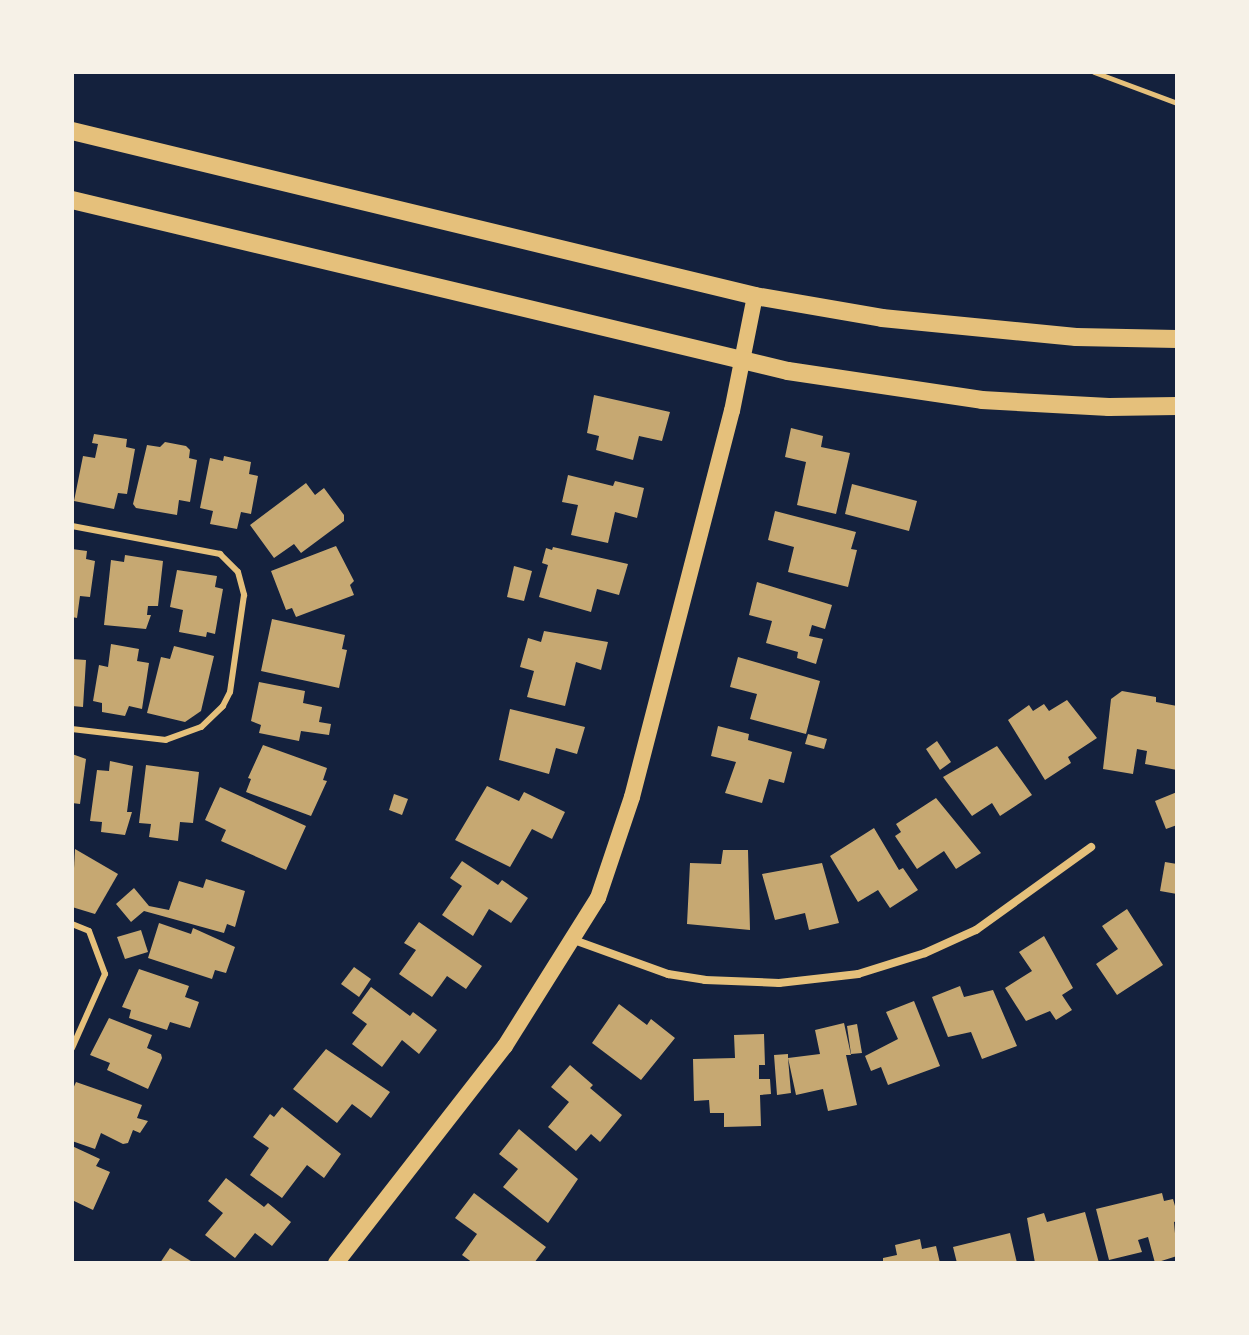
<!DOCTYPE html>
<style>
body{margin:0}
#map{position:relative;width:1249px;height:1335px;overflow:hidden;background:#14213d;font-family:Poppins,sans-serif}
div>[style]{position:absolute}
[style*='--x']{left:calc(var(--x)*1px);top:calc(var(--y)*1px);width:calc(var(--w)*1px);rotate:calc(var(--a)*1deg)}
.building>*{inset:0;background:#c6a872}
.path>*{height:5px;margin:-2.5px;padding:0 2.5px;transform-origin:2.5px;border-radius:2.5px;background:#e5c07b}
.service>*{height:6px;margin:-3px;padding:0 3px;transform-origin:3px;border-radius:3px;background:#e5c07b}
.minor>*{height:8px;margin:-4px;padding:0 4px;transform-origin:4px;border-radius:4px;background:#e5c07b}
.secondary>*{height:16px;margin:-8px;padding:0 8px;transform-origin:8px;border-radius:8px;background:#e5c07b}
.primary>*{height:18px;margin:-9px;padding:0 9px;transform-origin:9px;border-radius:9px;background:#e5c07b}
span{translate:-50% -50%;white-space:nowrap;text-align:center;line-height:1.15;-webkit-text-stroke:8px #f6f1e7;paint-order:stroke}
.frame{position:absolute;inset:0;border:74px solid #f6f1e7;pointer-events:none}
</style>
<div id="map">
<div class="building">
<div style="clip-path:polygon(594px 395px,670px 412px,662px 441px,639px 436px,633px 460px,596px 450px,599px 436px,587px 433px)"></div>
<div style="clip-path:polygon(791px 428px,823px 436px,821px 447px,850px 453px,836px 514px,797px 505px,806px 462px,785px 457px)"></div>
<div style="clip-path:polygon(94px 434px,127px 439px,126px 447px,135px 449px,127px 494px,118px 493px,114px 509px,74px 501px,83px 456px,95px 458px,98px 444px,92px 443px)"></div>
<div style="clip-path:polygon(165px 442px,186px 446px,190px 450px,189px 458px,197px 460px,190px 502px,179px 500px,177px 515px,136px 508px,133px 504px,147px 445px,160px 447px)"></div>
<div style="clip-path:polygon(224px 456px,251px 462px,249px 474px,258px 476px,251px 514px,241px 512px,237px 529px,210px 524px,213px 511px,200px 508px,210px 458px,223px 461px)"></div>
<div style="clip-path:polygon(568px 475px,613px 486px,615px 481px,644px 488px,637px 518px,615px 512px,608px 543px,571px 535px,578px 505px,562px 502px)"></div>
<div style="clip-path:polygon(306px 483px,315px 495px,324px 488px,344px 515px,344px 521px,301px 553px,294px 544px,274px 558px,250px 525px)"></div>
<div style="clip-path:polygon(852px 484px,917px 501px,909px 531px,845px 514px)"></div>
<div style="clip-path:polygon(775px 511px,856px 532px,851px 549px,857px 550px,848px 587px,788px 572px,794px 547px,768px 540px)"></div>
<div style="clip-path:polygon(336px 546px,354px 581px,350px 585px,354px 595px,296px 617px,292px 608px,286px 610px,271px 571px)"></div>
<div style="clip-path:polygon(553px 547px,628px 564px,619px 595px,597px 589px,591px 612px,539px 597px,548px 565px,542px 563px,546px 548px,552px 550px)"></div>
<div style="clip-path:polygon(72px 549px,87px 551px,86px 559px,95px 561px,90px 597px,80px 596px,77px 618px,72px 617px)"></div>
<div style="clip-path:polygon(125px 555px,163px 561px,158px 606px,148px 606px,147px 615px,151px 615px,146px 629px,104px 625px,111px 560px,124px 562px)"></div>
<div style="clip-path:polygon(514px 566px,532px 571px,524px 601px,507px 597px)"></div>
<div style="clip-path:polygon(177px 570px,217px 576px,215px 587px,223px 589px,215px 634px,207px 632px,206px 637px,179px 632px,183px 610px,170px 607px)"></div>
<div style="clip-path:polygon(757px 582px,832px 605px,825px 629px,812px 625px,809px 636px,823px 639px,816px 664px,797px 658px,798px 652px,766px 643px,772px 621px,749px 615px)"></div>
<div style="clip-path:polygon(272px 619px,345px 635px,342px 649px,347px 650px,339px 688px,261px 671px)"></div>
<div style="clip-path:polygon(544px 631px,608px 642px,601px 670px,576px 662px,565px 706px,527px 697px,534px 671px,520px 667px,528px 638px,541px 642px)"></div>
<div style="clip-path:polygon(111px 644px,139px 649px,137px 661px,149px 663px,142px 709px,129px 706px,125px 716px,102px 712px,102px 703px,93px 701px,99px 665px,108px 667px)"></div>
<div style="clip-path:polygon(174px 646px,214px 656px,201px 711px,185px 722px,147px 713px,161px 657px,170px 659px)"></div>
<div style="clip-path:polygon(738px 657px,820px 681px,806px 734px,750px 719px,757px 694px,730px 687px)"></div>
<div style="clip-path:polygon(72px 659px,86px 660px,83px 707px,72px 706px)"></div>
<div style="clip-path:polygon(259px 682px,305px 691px,303px 703px,322px 707px,319px 722px,331px 724px,329px 735px,301px 731px,299px 741px,259px 733px,261px 725px,251px 721px)"></div>
<div style="clip-path:polygon(1122px 691px,1156px 697px,1156px 702px,1177px 706px,1177px 770px,1145px 764px,1147px 751px,1137px 749px,1133px 774px,1103px 769px,1111px 699px)"></div>
<div style="clip-path:polygon(1067px 700px,1097px 738px,1068px 757px,1071px 763px,1045px 780px,1008px 720px,1029px 705px,1033px 711px,1044px 704px,1049px 711px)"></div>
<div style="clip-path:polygon(510px 709px,585px 727px,577px 754px,556px 748px,549px 774px,499px 760px)"></div>
<div style="clip-path:polygon(718px 726px,749px 734px,748px 740px,792px 752px,784px 783px,769px 779px,762px 803px,725px 793px,736px 762px,711px 756px)"></div>
<div style="clip-path:polygon(808px 734px,827px 739px,824px 749px,805px 744px)"></div>
<div style="clip-path:polygon(937px 741px,951px 762px,940px 770px,926px 749px)"></div>
<div style="clip-path:polygon(263px 745px,327px 768px,323px 780px,327px 781px,311px 816px,246px 792px,251px 779px,248px 778px)"></div>
<div style="clip-path:polygon(997px 746px,1032px 795px,1000px 816px,992px 803px,972px 816px,943px 777px)"></div>
<div style="clip-path:polygon(72px 754px,86px 759px,80px 804px,72px 803px)"></div>
<div style="clip-path:polygon(110px 761px,133px 766px,127px 812px,132px 812px,125px 835px,101px 832px,102px 822px,90px 821px,97px 770px,109px 771px)"></div>
<div style="clip-path:polygon(146px 765px,199px 772px,193px 823px,180px 822px,178px 841px,149px 837px,151px 824px,139px 823px)"></div>
<div style="clip-path:polygon(487px 786px,519px 801px,524px 792px,565px 812px,552px 839px,532px 829px,510px 867px,455px 840px)"></div>
<div style="clip-path:polygon(220px 787px,306px 826px,286px 870px,221px 841px,226px 830px,205px 820px)"></div>
<div style="clip-path:polygon(1177px 792px,1177px 825px,1166px 829px,1155px 801px)"></div>
<div style="clip-path:polygon(394px 794px,408px 799px,402px 815px,389px 810px)"></div>
<div style="clip-path:polygon(936px 798px,981px 853px,956px 869px,944px 851px,917px 869px,895px 836px,901px 832px,896px 824px)"></div>
<div style="clip-path:polygon(874px 828px,899px 870px,903px 868px,918px 890px,890px 908px,878px 890px,858px 902px,830px 856px)"></div>
<div style="clip-path:polygon(75px 849px,118px 874px,95px 914px,72px 907px)"></div>
<div style="clip-path:polygon(723px 850px,748px 850px,750px 930px,687px 924px,690px 863px,721px 864px)"></div>
<div style="clip-path:polygon(462px 861px,498px 885px,502px 880px,528px 898px,511px 923px,489px 909px,473px 936px,442px 915px,462px 886px,450px 878px)"></div>
<div style="clip-path:polygon(1165px 862px,1177px 864px,1177px 894px,1160px 891px)"></div>
<div style="clip-path:polygon(822px 863px,839px 923px,809px 930px,805px 913px,775px 920px,762px 874px)"></div>
<div style="clip-path:polygon(206px 879px,245px 891px,235px 927px,227px 924px,224px 933px,144px 911px,131px 922px,116px 904px,134px 888px,149px 906px,169px 910px,179px 881px,203px 888px)"></div>
<div style="clip-path:polygon(1127px 909px,1163px 965px,1117px 995px,1096px 964px,1118px 949px,1102px 926px)"></div>
<div style="clip-path:polygon(419px 922px,482px 966px,466px 989px,447px 976px,432px 997px,399px 974px,416px 950px,404px 943px)"></div>
<div style="clip-path:polygon(159px 923px,191px 934px,193px 928px,235px 947px,226px 973px,215px 970px,212px 979px,148px 958px)"></div>
<div style="clip-path:polygon(141px 930px,148px 952px,125px 959px,117px 937px)"></div>
<div style="clip-path:polygon(1044px 936px,1073px 988px,1062px 995px,1072px 1010px,1056px 1020px,1050px 1011px,1026px 1021px,1005px 988px,1032px 971px,1019px 952px)"></div>
<div style="clip-path:polygon(354px 967px,371px 979px,359px 997px,341px 984px)"></div>
<div style="clip-path:polygon(139px 969px,189px 986px,185px 997px,199px 1002px,190px 1028px,170px 1022px,167px 1030px,129px 1018px,131px 1010px,122px 1007px)"></div>
<div style="clip-path:polygon(960px 986px,964px 997px,993px 990px,1017px 1046px,982px 1059px,971px 1032px,948px 1037px,932px 997px)"></div>
<div style="clip-path:polygon(371px 987px,410px 1016px,413px 1012px,437px 1030px,419px 1054px,402px 1040px,382px 1067px,352px 1044px,367px 1024px,352px 1013px)"></div>
<div style="clip-path:polygon(914px 1001px,940px 1066px,888px 1085px,881px 1067px,871px 1071px,865px 1056px,898px 1039px,886px 1012px)"></div>
<div style="clip-path:polygon(619px 1004px,647px 1025px,651px 1019px,675px 1038px,641px 1080px,592px 1043px)"></div>
<div style="clip-path:polygon(109px 1018px,152px 1035px,147px 1048px,161px 1054px,162px 1058px,148px 1089px,107px 1070px,110px 1063px,90px 1055px)"></div>
<div style="clip-path:polygon(844px 1023px,851px 1055px,846px 1055px,857px 1105px,828px 1111px,823px 1089px,796px 1095px,788px 1058px,791px 1093px,777px 1095px,774px 1055px,788px 1054px,788px 1058px,820px 1054px,815px 1030px)"></div>
<div style="clip-path:polygon(857px 1024px,862px 1053px,851px 1054px,847px 1026px)"></div>
<div style="clip-path:polygon(764px 1034px,765px 1065px,759px 1065px,759px 1079px,770px 1079px,771px 1094px,760px 1095px,761px 1126px,724px 1127px,724px 1113px,710px 1113px,709px 1100px,694px 1101px,693px 1059px,735px 1058px,734px 1035px)"></div>
<div style="clip-path:polygon(326px 1049px,390px 1092px,371px 1118px,352px 1104px,337px 1123px,293px 1089px)"></div>
<div style="clip-path:polygon(570px 1065px,593px 1085px,590px 1088px,622px 1115px,600px 1142px,591px 1134px,576px 1151px,548px 1127px,569px 1102px,551px 1087px)"></div>
<div style="clip-path:polygon(76px 1082px,142px 1105px,137px 1118px,148px 1121px,140px 1133px,133px 1130px,128px 1143px,123px 1144px,101px 1133px,95px 1149px,72px 1141px,72px 1091px)"></div>
<div style="clip-path:polygon(282px 1107px,341px 1154px,324px 1178px,307px 1165px,282px 1198px,250px 1175px,269px 1148px,253px 1137px,270px 1114px,274px 1117px)"></div>
<div style="clip-path:polygon(519px 1129px,578px 1179px,548px 1223px,503px 1187px,518px 1169px,499px 1154px)"></div>
<div style="clip-path:polygon(72px 1146px,100px 1159px,96px 1166px,110px 1172px,93px 1210px,72px 1200px)"></div>
<div style="clip-path:polygon(226px 1178px,264px 1207px,268px 1203px,291px 1222px,272px 1246px,255px 1233px,235px 1258px,205px 1235px,223px 1213px,208px 1201px)"></div>
<div style="clip-path:polygon(474px 1193px,546px 1247px,534px 1263px,473px 1263px,462px 1255px,477px 1234px,455px 1218px)"></div>
<div style="clip-path:polygon(1162px 1193px,1164px 1201px,1173px 1199px,1177px 1213px,1177px 1221px,1174px 1222px,1177px 1256px,1155px 1263px,1148px 1237px,1138px 1240px,1142px 1252px,1109px 1260px,1096px 1209px)"></div>
<div style="clip-path:polygon(1085px 1212px,1099px 1263px,1035px 1263px,1027px 1218px,1044px 1213px,1047px 1222px)"></div>
<div style="clip-path:polygon(1010px 1233px,1017px 1263px,957px 1263px,953px 1247px)"></div>
<div style="clip-path:polygon(920px 1239px,922px 1249px,936px 1246px,940px 1263px,883px 1263px,883px 1258px,897px 1255px,895px 1245px)"></div>
<div style="clip-path:polygon(170px 1248px,194px 1263px,160px 1263px)"></div>
</div>
<div class="path">
<div style="--x:1094;--y:72;--w:89;--a:20.5"></div>
</div>
<div class="service">
<div style="--x:72;--y:526;--w:151;--a:10.7"></div>
<div style="--x:220;--y:554;--w:25;--a:45"></div>
<div style="--x:238;--y:572;--w:24;--a:75"></div>
<div style="--x:244;--y:595;--w:98;--a:98.2"></div>
<div style="--x:230;--y:692;--w:16;--a:117"></div>
<div style="--x:223;--y:706;--w:30;--a:136"></div>
<div style="--x:201;--y:727;--w:37;--a:160"></div>
<div style="--x:166;--y:740;--w:95;--a:-173.3"></div>
<div style="--x:72;--y:924;--w:18;--a:22"></div>
<div style="--x:89;--y:931;--w:46;--a:69.6"></div>
<div style="--x:105;--y:974;--w:81;--a:114"></div>
</div>
<div class="minor">
<div style="--x:574;--y:940;--w:100;--a:19.9"></div>
<div style="--x:668;--y:974;--w:37;--a:9"></div>
<div style="--x:705;--y:980;--w:74;--a:2.3"></div>
<div style="--x:779;--y:983;--w:80;--a:-6.5"></div>
<div style="--x:858;--y:974;--w:70;--a:-17.4"></div>
<div style="--x:925;--y:953;--w:56;--a:-24.3"></div>
<div style="--x:976;--y:930;--w:142;--a:-35.8"></div>
</div>
<div class="secondary">
<div style="--x:336;--y:1263;--w:275;--a:-52.1"></div>
<div style="--x:505;--y:1046;--w:175;--a:-57.9"></div>
<div style="--x:598;--y:898;--w:107;--a:-71.4"></div>
<div style="--x:632;--y:797;--w:399;--a:-75.5"></div>
<div style="--x:732;--y:411;--w:117;--a:-78.7"></div>
</div>
<div class="primary">
<div style="--x:72;--y:131;--w:703;--a:13.58"></div>
<div style="--x:755;--y:296;--w:129;--a:9.8"></div>
<div style="--x:882;--y:318;--w:195;--a:5.6"></div>
<div style="--x:1076;--y:337;--w:101;--a:1.1"></div>
<div style="--x:72;--y:200;--w:736;--a:13.43"></div>
<div style="--x:788;--y:371;--w:196;--a:8.5"></div>
<div style="--x:982;--y:400;--w:127;--a:3.2"></div>
<div style="--x:1109;--y:407;--w:68;--a:-0.8"></div>
</div>
<div class="frame"></div>
</div>
